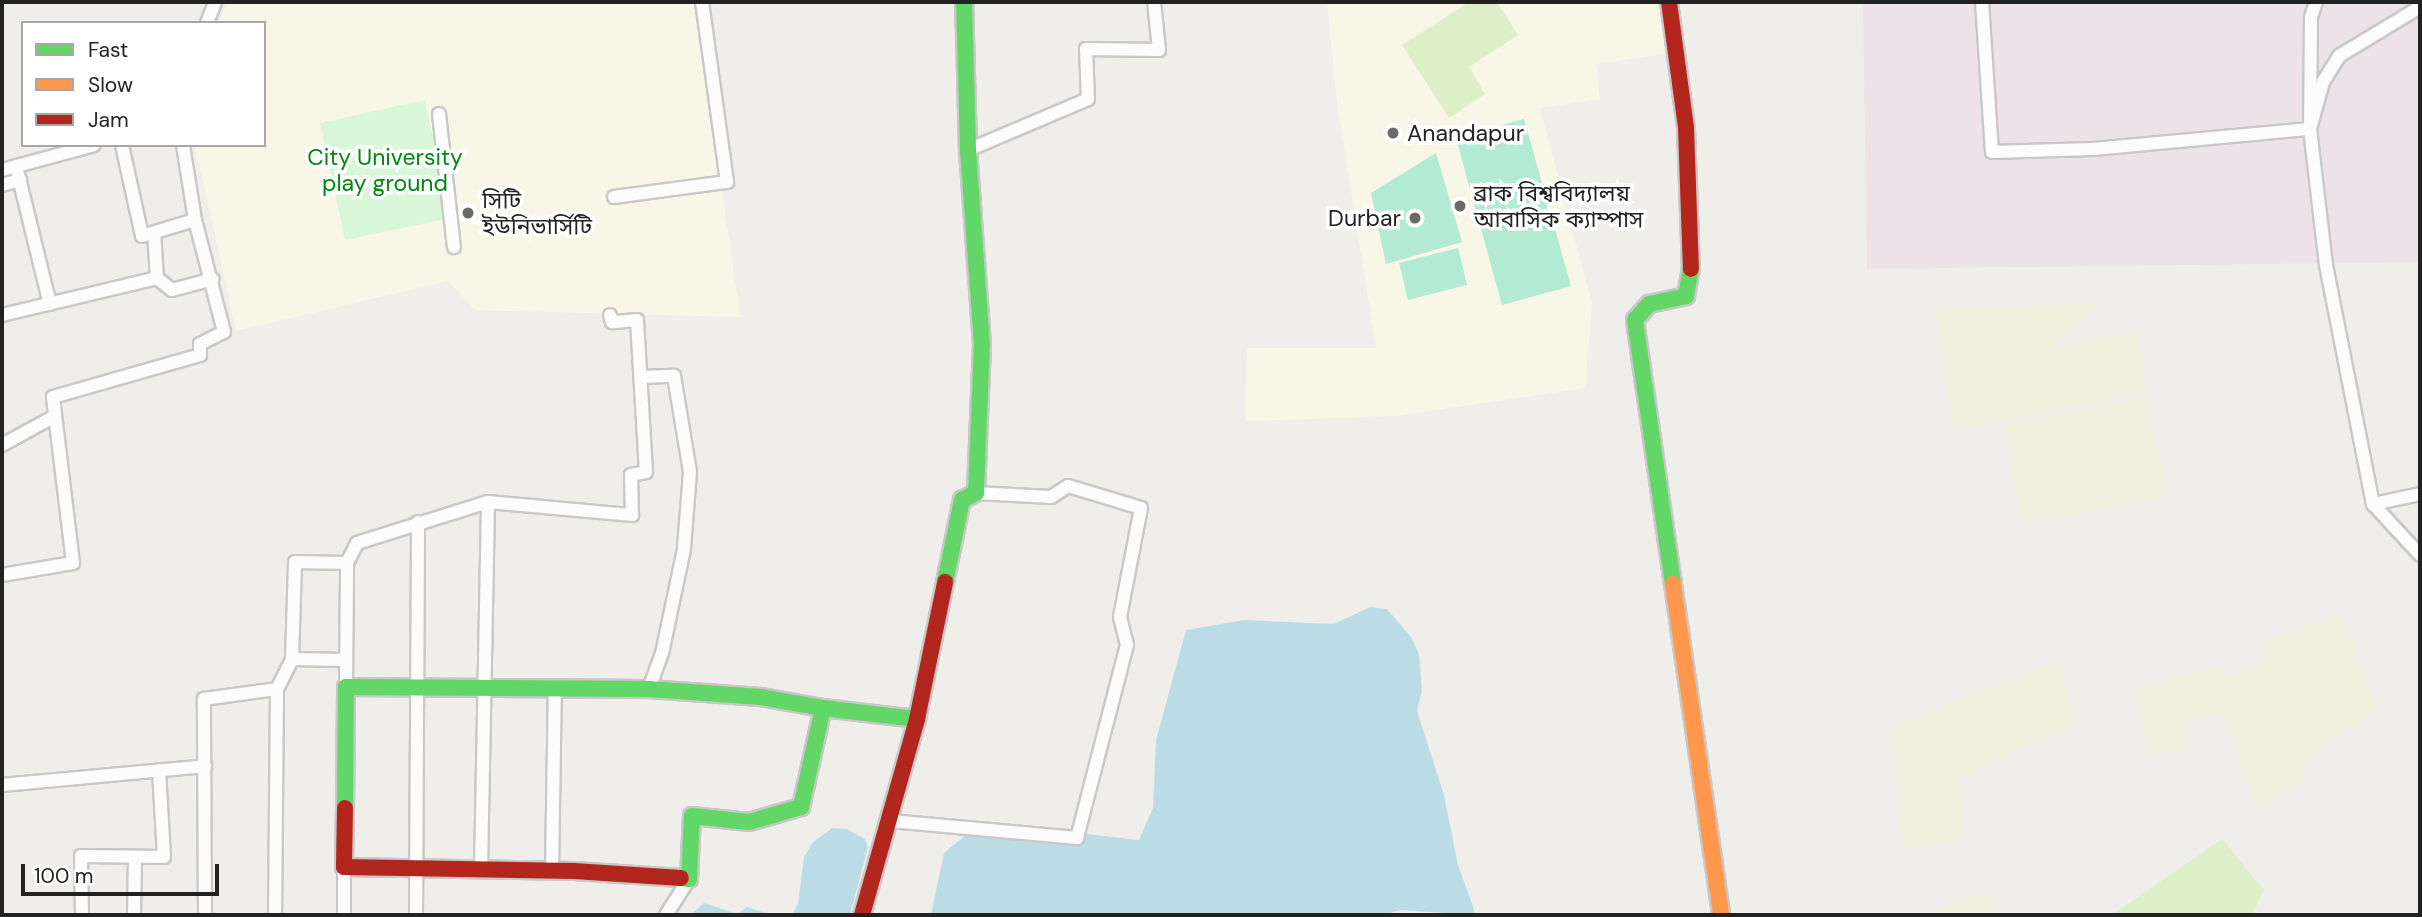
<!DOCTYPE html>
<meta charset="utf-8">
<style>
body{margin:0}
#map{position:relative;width:2422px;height:917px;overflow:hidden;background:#f0eeeb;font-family:"DM Sans","Noto Sans Bengali",sans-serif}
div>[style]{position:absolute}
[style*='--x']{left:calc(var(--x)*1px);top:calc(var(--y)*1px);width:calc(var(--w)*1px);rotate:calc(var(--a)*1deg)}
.industrial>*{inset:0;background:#eee2e9}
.education>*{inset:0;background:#f8f7e7}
.farmland>*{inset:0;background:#eff0dd}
.grass>*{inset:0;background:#dcefc8}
.park>*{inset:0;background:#d7f7d8}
.pitch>*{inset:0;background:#b2ead4}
.water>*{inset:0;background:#bcdce5}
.roads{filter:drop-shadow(2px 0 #c9c8c7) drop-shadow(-2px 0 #c9c8c7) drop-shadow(0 2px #c9c8c7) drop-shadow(0 -2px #c9c8c7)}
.street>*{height:12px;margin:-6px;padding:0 6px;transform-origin:6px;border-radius:6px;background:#fdfcfc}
.fast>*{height:16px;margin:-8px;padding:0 8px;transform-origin:8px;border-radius:8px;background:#63d668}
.slow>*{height:16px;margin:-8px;padding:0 8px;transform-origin:8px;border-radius:8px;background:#ff974d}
.jam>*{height:16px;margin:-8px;padding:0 8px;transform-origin:8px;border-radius:8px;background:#b3261e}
.dots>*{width:19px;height:19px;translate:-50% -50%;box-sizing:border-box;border:4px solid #fff;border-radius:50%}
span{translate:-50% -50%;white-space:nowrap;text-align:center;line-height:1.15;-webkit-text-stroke:7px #fff;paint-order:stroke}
.poi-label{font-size:23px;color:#222}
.left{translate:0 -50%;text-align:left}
.right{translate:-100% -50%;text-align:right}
.park-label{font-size:23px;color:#038711}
.frame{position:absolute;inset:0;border:4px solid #222;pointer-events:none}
.legend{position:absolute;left:21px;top:21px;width:245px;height:126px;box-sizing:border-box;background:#fff;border:2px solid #a7a7a7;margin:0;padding:9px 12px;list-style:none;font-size:21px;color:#222}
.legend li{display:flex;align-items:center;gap:14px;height:35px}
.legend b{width:35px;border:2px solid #a7a7a7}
.scale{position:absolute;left:21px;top:864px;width:198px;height:32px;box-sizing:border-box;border:4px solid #222;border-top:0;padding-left:9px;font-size:21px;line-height:24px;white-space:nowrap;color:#222;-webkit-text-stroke:5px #fff;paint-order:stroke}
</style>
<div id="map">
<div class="industrial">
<div style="clip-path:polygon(1863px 2px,2420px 2px,2420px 262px,1867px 269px)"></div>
</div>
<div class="education">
<div style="clip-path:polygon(227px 2px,695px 2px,740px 317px,475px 310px,448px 281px,236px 331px,195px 145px,264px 145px,264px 23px,219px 23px)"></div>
<div style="clip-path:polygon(1327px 2px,1662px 2px,1673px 53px,1596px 64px,1600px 99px,1540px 108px,1592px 304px,1585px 388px,1395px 416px,1246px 421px,1247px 348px,1376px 348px,1337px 102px)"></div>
</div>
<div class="farmland">
<div style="clip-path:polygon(2101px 304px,2046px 351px,2137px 330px,2147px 391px,1954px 431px,1935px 309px)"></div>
<div style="clip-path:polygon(2147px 398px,2168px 496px,2022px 524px,2003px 425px)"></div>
<div style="clip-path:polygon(2342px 613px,2377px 708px,2306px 759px,2301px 785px,2257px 808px,2222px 713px,2184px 721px,2187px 750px,2150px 755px,2133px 691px,2218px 665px,2229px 677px,2267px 662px,2262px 643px)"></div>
<div style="clip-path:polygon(2058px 662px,2077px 725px,1960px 776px,1966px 841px,1903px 849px,1891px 726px)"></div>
<div style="clip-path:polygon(1987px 889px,1999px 915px,1928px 915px)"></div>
</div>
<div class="grass">
<div style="clip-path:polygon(1469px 2px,1497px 2px,1518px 35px,1469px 67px,1485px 94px,1449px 118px,1402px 45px)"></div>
<div style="clip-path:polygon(2222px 839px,2264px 890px,2252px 915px,2112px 915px)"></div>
</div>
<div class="park">
<div style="clip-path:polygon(425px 100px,450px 218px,345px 240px,320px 123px)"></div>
</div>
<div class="pitch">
<div style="clip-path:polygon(1524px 119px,1571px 286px,1502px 305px,1456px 138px)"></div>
<div style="clip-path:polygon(1436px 153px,1462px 242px,1386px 264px,1371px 193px)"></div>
<div style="clip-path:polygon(1458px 248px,1467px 285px,1408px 300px,1399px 263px)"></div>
</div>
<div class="water">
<div style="clip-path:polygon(1370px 607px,1387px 609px,1411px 637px,1419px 654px,1422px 691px,1417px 711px,1444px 795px,1458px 865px,1476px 915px,1400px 910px,1383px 915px,931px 915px,944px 853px,968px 833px,1077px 833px,1139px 840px,1153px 808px,1156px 740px,1186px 630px,1244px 620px,1334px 624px)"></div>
<div style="clip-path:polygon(832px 828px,847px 829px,865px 839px,868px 847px,850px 915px,792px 915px,798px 904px,804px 857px,813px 842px)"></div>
<div style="clip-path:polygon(704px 903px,737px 914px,747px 907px,772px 915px,690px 915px)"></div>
</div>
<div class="roads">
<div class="street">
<div style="--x:1982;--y:2;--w:150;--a:86.2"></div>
<div style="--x:1992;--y:152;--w:101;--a:-1.7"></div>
<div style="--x:2093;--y:149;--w:218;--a:-5.3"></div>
<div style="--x:2310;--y:129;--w:49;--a:-74.5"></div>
<div style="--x:2323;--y:82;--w:31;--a:-58"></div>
<div style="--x:2339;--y:56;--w:95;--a:-31.2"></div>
<div style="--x:2316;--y:2;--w:16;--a:108"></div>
<div style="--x:2311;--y:17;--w:112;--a:90.5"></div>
<div style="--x:2310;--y:129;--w:137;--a:83.3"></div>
<div style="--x:2326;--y:265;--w:244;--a:78.9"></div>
<div style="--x:2373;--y:504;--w:69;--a:47.3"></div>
<div style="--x:207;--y:23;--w:22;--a:-69"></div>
<div style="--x:439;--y:114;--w:134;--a:83.6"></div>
<div style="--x:122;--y:145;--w:93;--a:77.6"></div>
<div style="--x:142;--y:236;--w:55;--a:-16.8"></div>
<div style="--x:968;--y:150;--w:130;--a:-23"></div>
<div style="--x:1088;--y:99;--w:50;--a:-92.3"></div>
<div style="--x:1086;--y:49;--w:73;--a:0.8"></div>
<div style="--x:1159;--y:50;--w:48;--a:-95.9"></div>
<div style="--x:16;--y:166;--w:142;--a:76.2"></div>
<div style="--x:2;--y:170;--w:95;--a:-15.2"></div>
<div style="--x:2;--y:185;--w:19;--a:-16"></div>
<div style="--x:614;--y:197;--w:114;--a:-7.6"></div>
<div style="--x:727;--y:182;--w:182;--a:-97.9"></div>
<div style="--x:157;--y:278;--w:19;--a:39"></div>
<div style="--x:172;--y:290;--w:42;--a:-15"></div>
<div style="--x:2;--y:315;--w:159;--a:-13.4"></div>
<div style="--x:157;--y:278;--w:45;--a:-93.8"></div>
<div style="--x:641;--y:377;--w:33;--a:-2"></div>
<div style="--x:674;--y:376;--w:97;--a:80.5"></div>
<div style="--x:690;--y:472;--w:77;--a:94.5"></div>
<div style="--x:684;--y:549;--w:106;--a:101.9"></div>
<div style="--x:662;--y:653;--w:38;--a:110"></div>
<div style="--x:2;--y:445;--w:60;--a:-28.7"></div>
<div style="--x:2373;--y:504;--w:48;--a:-12"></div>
<div style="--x:2;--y:575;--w:72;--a:-9.6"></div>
<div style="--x:73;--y:563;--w:167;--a:-96.9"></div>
<div style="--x:53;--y:397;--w:153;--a:-15.9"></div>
<div style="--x:200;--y:355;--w:11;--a:-90"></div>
<div style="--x:200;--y:344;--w:27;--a:-27"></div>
<div style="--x:224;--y:332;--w:116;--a:-104.5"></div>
<div style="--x:195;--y:220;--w:76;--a:-99.1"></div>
<div style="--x:292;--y:659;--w:54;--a:1.1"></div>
<div style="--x:346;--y:687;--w:124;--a:-89.5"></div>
<div style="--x:347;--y:563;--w:22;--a:-63"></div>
<div style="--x:357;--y:543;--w:137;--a:-17.4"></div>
<div style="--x:488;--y:502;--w:145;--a:5.2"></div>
<div style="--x:632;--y:515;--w:40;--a:-91.4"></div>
<div style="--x:631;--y:475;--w:15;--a:-11"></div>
<div style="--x:646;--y:472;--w:152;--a:-93.4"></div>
<div style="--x:637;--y:320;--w:25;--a:175"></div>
<div style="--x:612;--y:322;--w:7;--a:-106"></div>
<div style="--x:277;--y:689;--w:34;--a:-63"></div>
<div style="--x:292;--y:659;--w:97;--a:-88.2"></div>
<div style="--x:295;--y:562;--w:52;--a:1.1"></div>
<div style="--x:2;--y:785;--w:204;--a:-5.3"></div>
<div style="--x:891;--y:821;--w:187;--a:5.2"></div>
<div style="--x:1077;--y:838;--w:199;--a:-75.5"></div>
<div style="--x:1127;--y:645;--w:29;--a:-104"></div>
<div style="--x:1120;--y:617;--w:111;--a:-79.1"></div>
<div style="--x:1141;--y:508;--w:76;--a:-163.2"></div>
<div style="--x:1068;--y:486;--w:20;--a:147"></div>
<div style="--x:1051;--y:497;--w:75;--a:-176.9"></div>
<div style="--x:481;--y:869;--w:367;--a:-88.9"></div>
<div style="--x:552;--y:871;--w:184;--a:-89.1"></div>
<div style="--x:82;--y:915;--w:59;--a:-91"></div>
<div style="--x:81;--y:856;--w:83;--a:0.7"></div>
<div style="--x:164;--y:857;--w:87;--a:-93.3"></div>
<div style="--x:134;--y:915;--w:58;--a:-89"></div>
<div style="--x:205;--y:915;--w:216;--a:-90.3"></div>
<div style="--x:204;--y:699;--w:74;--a:-7.8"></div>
<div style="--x:277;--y:689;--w:226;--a:90.5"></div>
<div style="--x:344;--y:915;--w:48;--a:-90"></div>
<div style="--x:416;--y:915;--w:393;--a:-89.7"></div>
<div style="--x:666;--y:915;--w:43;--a:-57.4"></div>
</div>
<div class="fast">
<div style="--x:945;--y:582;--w:84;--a:-78.3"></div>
<div style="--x:962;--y:500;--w:16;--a:-27"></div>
<div style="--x:976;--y:493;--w:148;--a:-87.7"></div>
<div style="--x:982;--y:345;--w:196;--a:-94.1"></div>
<div style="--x:968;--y:150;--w:148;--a:-91.5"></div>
<div style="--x:1673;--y:584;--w:267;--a:-98.2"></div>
<div style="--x:1635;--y:320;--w:21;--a:-49"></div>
<div style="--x:1649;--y:304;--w:38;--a:-12"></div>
<div style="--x:1686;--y:296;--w:27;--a:-80"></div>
<div style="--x:345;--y:808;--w:121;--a:-89.5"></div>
<div style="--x:346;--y:687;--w:303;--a:0.4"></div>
<div style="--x:649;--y:689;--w:112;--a:4.1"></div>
<div style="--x:761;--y:697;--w:63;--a:10.1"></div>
<div style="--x:681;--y:878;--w:8;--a:7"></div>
<div style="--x:689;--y:879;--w:63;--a:-87.3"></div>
<div style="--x:692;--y:816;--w:57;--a:6"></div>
<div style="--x:749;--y:822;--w:54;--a:-16.1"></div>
<div style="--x:801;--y:807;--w:101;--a:-77.5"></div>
<div style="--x:823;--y:708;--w:95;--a:6.7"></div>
</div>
<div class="slow">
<div style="--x:1673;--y:584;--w:334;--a:81.7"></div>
</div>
<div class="jam">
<div style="--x:1669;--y:2;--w:127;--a:82.3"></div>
<div style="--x:1686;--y:128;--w:141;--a:88"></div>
<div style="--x:345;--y:808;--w:59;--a:91"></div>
<div style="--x:344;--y:867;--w:230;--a:1"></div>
<div style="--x:574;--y:871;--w:107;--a:3.7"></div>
<div style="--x:862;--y:915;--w:204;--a:-74.3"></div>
<div style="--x:917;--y:719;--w:140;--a:-78.4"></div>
</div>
</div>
<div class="dots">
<div style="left:1393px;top:133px;background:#6a6968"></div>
<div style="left:1460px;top:206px;background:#6a6968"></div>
<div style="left:468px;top:213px;background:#6a6968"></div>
<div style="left:1415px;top:218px;background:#6a6968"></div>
</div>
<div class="poi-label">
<span class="left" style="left:1407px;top:133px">Anandapur</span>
<span class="left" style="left:1474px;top:206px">ব্রাক বিশ্ববিদ্যালয়<br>আবাসিক ক্যাম্পাস</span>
<span class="left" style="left:482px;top:213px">সিটি<br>ইউনিভার্সিটি</span>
<span class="right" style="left:1401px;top:218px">Durbar</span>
</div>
<div class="park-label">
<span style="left:385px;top:170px">City University<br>play ground</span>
</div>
<div class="frame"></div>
<ul class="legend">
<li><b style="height:9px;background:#63d668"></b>Fast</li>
<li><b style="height:9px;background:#ff974d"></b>Slow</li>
<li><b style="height:9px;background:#b3261e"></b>Jam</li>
</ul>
<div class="scale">100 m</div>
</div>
